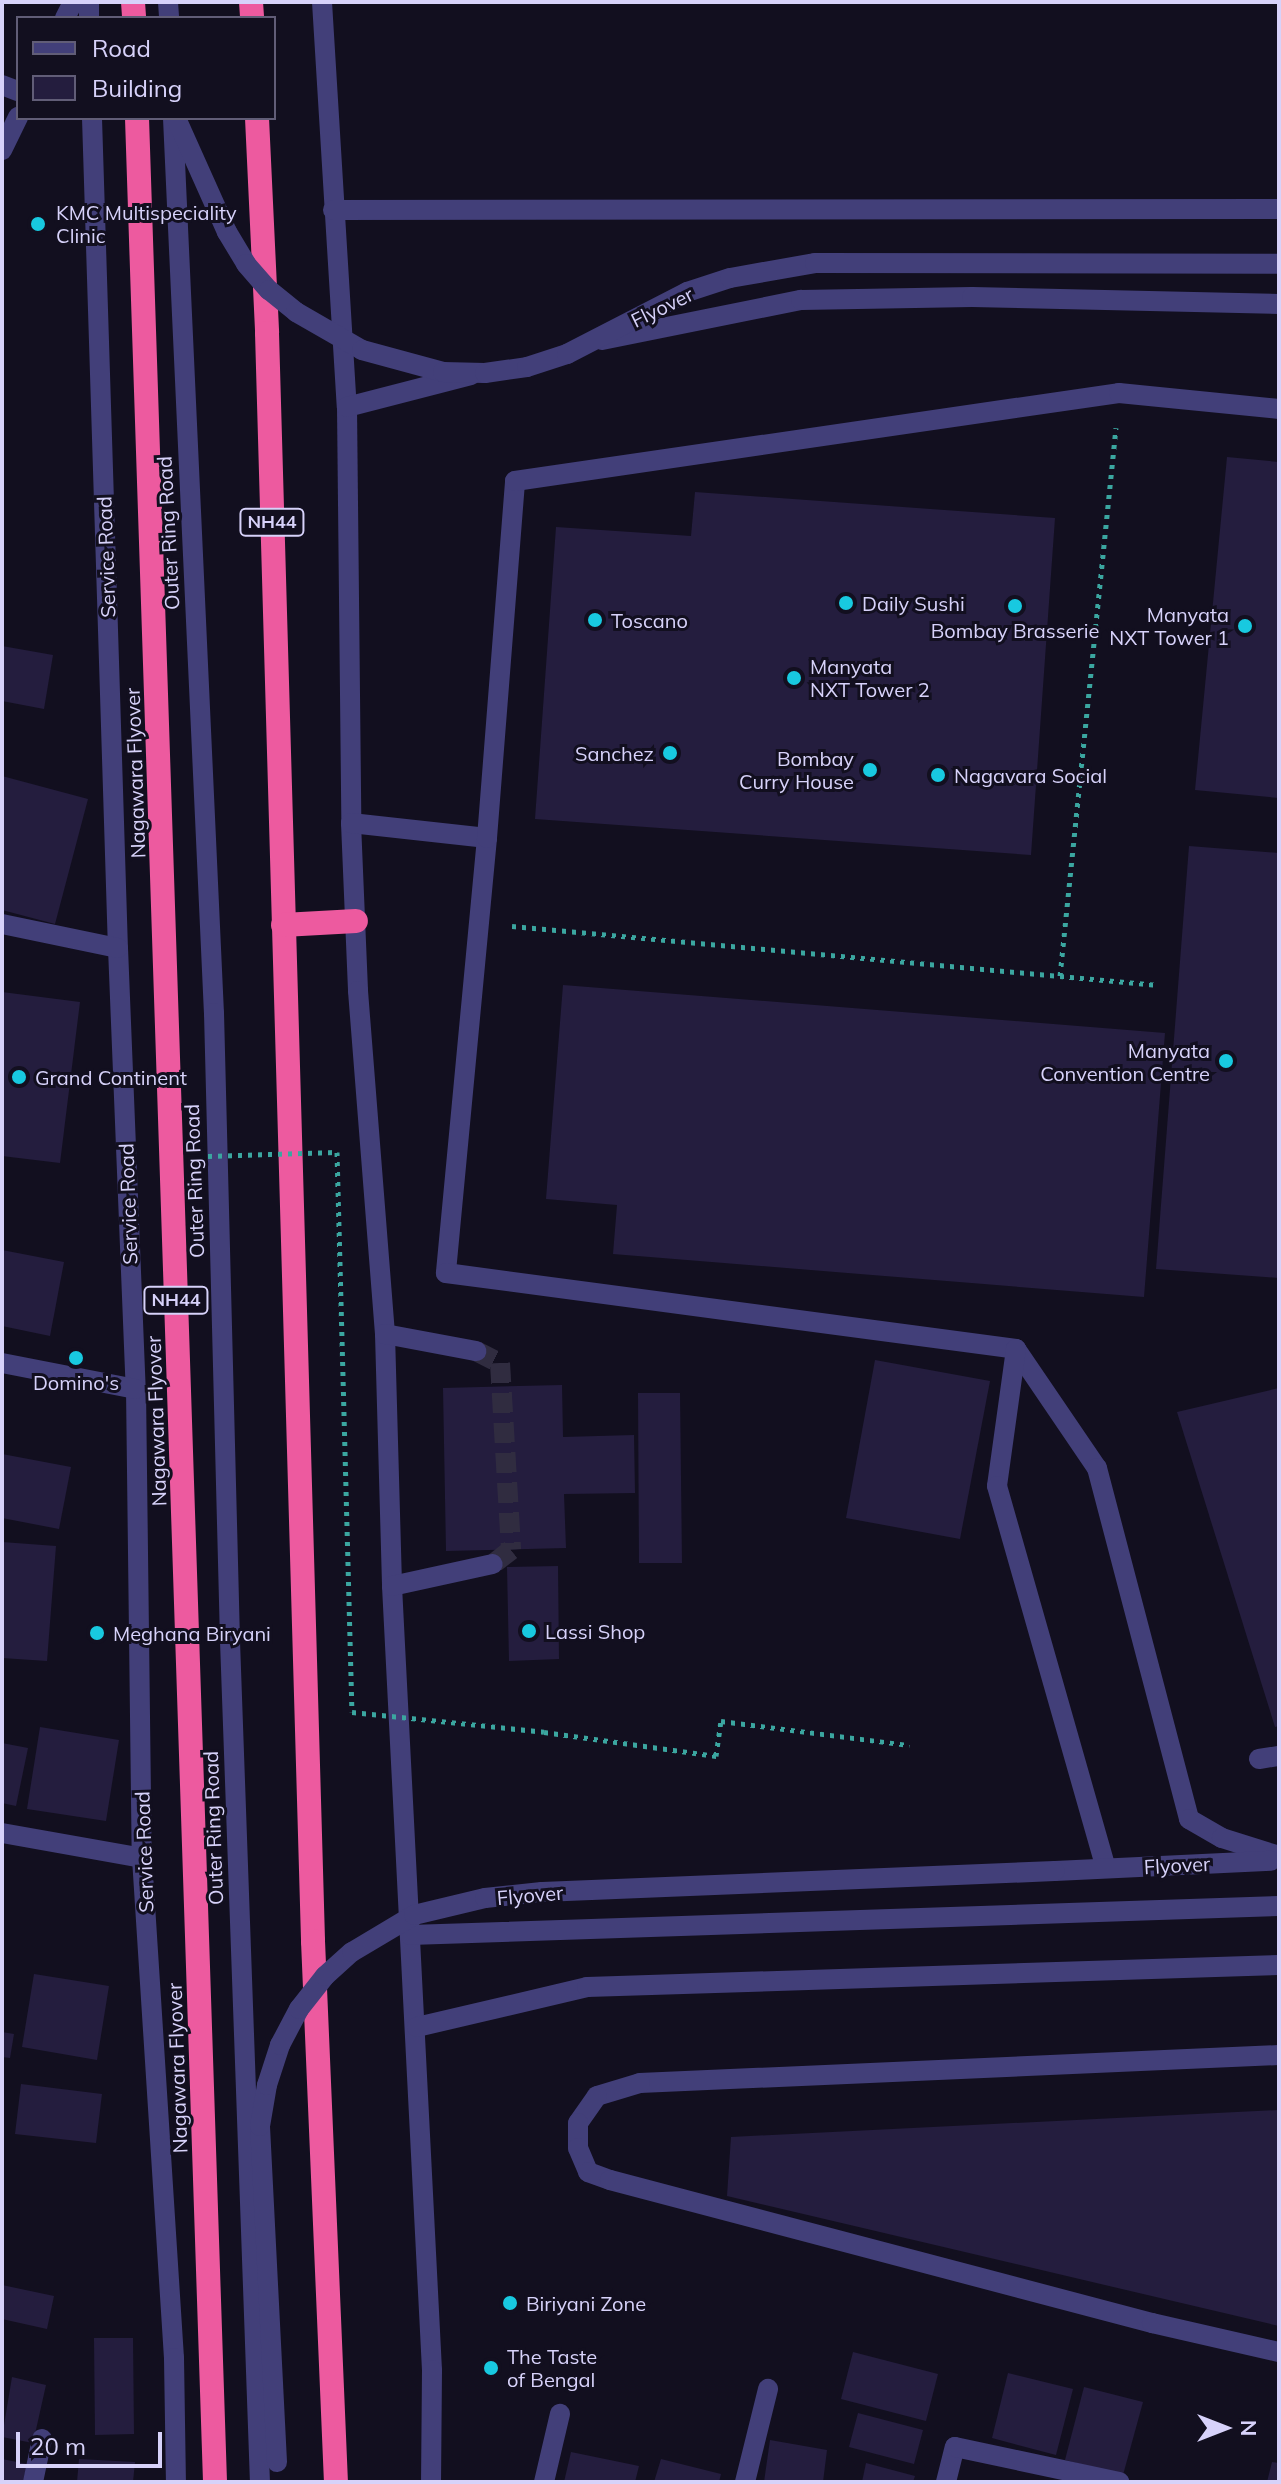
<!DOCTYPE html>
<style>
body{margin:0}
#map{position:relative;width:1281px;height:2484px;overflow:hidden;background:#120f1f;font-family:Mulish,sans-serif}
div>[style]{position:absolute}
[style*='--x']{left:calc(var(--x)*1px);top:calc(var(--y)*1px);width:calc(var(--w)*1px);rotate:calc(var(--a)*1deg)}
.building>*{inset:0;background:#241d3e}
.minor-tunnel>*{height:20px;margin-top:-10px;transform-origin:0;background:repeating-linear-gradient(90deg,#302c40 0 20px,transparent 0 30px)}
.path>*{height:5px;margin-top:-2.5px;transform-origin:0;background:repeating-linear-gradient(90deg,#3ba6a0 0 4px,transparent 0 10px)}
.minor>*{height:20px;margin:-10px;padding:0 10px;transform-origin:10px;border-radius:10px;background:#423f79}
.highway>*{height:24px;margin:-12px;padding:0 12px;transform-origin:12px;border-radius:12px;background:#ed5a9f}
.path-bridge>*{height:5px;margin-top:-2.5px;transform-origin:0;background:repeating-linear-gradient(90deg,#3ba6a0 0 4px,transparent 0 10px)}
.minor-bridge>*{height:20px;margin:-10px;padding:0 10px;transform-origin:10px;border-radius:10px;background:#423f79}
.highway-bridge>*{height:24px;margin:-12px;padding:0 12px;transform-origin:12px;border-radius:12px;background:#ed5a9f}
.dots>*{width:22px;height:22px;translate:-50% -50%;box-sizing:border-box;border:4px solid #120f1f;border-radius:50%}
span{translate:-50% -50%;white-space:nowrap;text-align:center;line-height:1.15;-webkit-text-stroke:6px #120f1f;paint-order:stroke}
.shield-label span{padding:2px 6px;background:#120f1f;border:2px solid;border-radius:6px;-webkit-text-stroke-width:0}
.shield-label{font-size:18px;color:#d7d2fa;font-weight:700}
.poi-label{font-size:20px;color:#d7d2fa}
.left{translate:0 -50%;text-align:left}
.right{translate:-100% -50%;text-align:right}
.street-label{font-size:20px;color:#d7d2fa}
.frame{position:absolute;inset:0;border:4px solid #d7d2fa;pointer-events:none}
.legend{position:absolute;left:16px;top:16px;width:260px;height:104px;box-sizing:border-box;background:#120f1f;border:2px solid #615d77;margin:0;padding:10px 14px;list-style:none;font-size:24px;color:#d7d2fa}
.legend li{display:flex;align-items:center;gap:16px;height:40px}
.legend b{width:40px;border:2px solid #615d77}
.north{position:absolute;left:1185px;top:2388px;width:80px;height:80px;-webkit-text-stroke:6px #120f1f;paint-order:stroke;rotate:90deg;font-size:22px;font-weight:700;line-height:32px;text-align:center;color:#d7d2fa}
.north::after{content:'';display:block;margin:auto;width:28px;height:36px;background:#d7d2fa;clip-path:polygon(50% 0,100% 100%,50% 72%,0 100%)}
.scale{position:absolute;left:16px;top:2432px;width:146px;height:36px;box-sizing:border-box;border:4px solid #d7d2fa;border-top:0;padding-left:10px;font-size:24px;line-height:28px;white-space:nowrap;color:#d7d2fa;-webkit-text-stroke:6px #120f1f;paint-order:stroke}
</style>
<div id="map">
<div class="building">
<div style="clip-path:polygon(1227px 457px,1279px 462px,1279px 798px,1195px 790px)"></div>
<div style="clip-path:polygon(695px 492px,1055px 518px,1031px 855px,535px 819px,556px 527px,691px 536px)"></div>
<div style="clip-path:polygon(2px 646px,53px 655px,44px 709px,2px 701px)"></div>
<div style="clip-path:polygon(2px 776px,88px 799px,55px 924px,2px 910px)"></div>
<div style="clip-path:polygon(1189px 846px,1279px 853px,1279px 1278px,1156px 1269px)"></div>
<div style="clip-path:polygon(563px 985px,1165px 1033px,1144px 1297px,613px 1254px,617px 1205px,546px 1199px)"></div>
<div style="clip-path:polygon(2px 992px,80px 1002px,60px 1163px,2px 1156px)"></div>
<div style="clip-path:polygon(2px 1250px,64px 1262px,50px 1336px,2px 1326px)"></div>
<div style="clip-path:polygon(875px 1360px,990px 1381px,960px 1539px,846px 1518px)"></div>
<div style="clip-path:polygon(562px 1385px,563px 1437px,634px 1435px,635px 1493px,564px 1494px,566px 1548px,446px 1551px,443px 1388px)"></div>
<div style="clip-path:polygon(1279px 1388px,1279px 1726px,1275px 1727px,1177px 1412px)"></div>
<div style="clip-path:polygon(638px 1393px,680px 1393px,682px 1563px,639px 1563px)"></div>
<div style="clip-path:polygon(2px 1454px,71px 1467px,59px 1529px,2px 1518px)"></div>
<div style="clip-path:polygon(2px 1542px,56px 1546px,47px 1661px,2px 1658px)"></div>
<div style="clip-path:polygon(558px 1566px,559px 1659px,509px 1661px,507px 1567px)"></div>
<div style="clip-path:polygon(40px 1727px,119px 1740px,106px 1821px,27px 1809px)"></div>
<div style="clip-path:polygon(2px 1743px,28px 1748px,16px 1806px,2px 1803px)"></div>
<div style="clip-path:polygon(34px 1974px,109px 1986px,97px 2060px,22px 2047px)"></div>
<div style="clip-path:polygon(2px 2032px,14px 2034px,10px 2058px,2px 2057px)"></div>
<div style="clip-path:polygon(21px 2084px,102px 2094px,96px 2143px,15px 2134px)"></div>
<div style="clip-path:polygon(1279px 2110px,1279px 2326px,727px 2196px,731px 2137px)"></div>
<div style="clip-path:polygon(2px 2285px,54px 2296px,47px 2329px,2px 2319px)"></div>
<div style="clip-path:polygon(94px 2338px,133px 2338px,134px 2434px,95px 2435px)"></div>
<div style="clip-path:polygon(853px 2352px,938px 2374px,926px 2421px,841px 2399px)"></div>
<div style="clip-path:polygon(1008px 2373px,1073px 2389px,1056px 2455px,992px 2438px)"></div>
<div style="clip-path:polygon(12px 2377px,46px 2385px,33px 2443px,2px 2437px)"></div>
<div style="clip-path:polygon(1084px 2387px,1143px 2402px,1123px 2475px,1065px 2460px)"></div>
<div style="clip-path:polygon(858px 2413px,923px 2430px,914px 2464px,849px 2447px)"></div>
<div style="clip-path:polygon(770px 2440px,827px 2450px,823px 2482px,764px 2482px)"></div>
<div style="clip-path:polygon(571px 2452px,639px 2466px,635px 2482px,564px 2482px)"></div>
<div style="clip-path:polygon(2px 2459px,27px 2464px,23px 2482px,2px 2482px)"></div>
<div style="clip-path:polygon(79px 2459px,135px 2462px,133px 2482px,77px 2482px)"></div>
<div style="clip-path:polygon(661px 2459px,721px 2474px,719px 2482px,654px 2482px)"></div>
<div style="clip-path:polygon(1272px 2462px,1279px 2463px,1279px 2482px,1267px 2482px)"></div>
<div style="clip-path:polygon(866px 2463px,915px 2476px,913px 2482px,862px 2482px)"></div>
</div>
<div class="minor-tunnel">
<div style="--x:476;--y:1351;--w:27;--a:27"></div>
<div style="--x:500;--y:1363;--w:187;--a:86.6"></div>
<div style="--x:511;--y:1550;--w:23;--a:142"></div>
</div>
<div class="path">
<div style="--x:512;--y:926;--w:649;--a:5.22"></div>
<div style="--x:1060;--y:976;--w:551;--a:-84.17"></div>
<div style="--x:544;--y:1732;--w:174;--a:7.9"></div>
<div style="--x:716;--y:1756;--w:35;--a:-82"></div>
<div style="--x:721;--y:1721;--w:190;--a:7.3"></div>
</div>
<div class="minor">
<div style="--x:89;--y:2;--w:16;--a:90"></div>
<div style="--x:168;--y:2;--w:16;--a:86"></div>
<div style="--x:322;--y:2;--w:406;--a:86.5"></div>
<div style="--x:347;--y:407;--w:416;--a:89.4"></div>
<div style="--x:351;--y:823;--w:168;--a:87.6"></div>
<div style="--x:358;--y:991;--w:344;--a:85.5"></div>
<div style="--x:385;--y:1334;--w:252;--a:88.4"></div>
<div style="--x:392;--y:1586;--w:785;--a:87.08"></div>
<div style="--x:432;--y:2370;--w:112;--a:90.5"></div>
<div style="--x:65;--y:18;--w:18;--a:-63"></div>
<div style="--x:2;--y:85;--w:17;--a:21"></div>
<div style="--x:92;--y:118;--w:830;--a:88.21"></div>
<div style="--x:118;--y:948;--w:441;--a:87.7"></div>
<div style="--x:136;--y:1389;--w:469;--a:89.3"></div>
<div style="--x:142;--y:1858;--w:501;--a:86.34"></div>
<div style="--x:174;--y:2358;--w:124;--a:89.1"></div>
<div style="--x:173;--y:118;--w:896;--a:87.38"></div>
<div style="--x:214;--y:1013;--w:628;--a:88.54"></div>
<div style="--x:230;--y:1641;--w:842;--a:87.96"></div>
<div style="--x:2;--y:150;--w:37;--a:-64"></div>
<div style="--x:333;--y:210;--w:946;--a:-0.06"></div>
<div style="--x:602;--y:340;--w:203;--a:-11.4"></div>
<div style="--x:801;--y:300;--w:171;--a:-1"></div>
<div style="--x:972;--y:297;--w:307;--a:1.3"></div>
<div style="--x:347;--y:407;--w:128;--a:-14.5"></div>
<div style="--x:351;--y:823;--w:137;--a:6.3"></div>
<div style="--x:487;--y:838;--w:437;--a:95.4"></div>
<div style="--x:446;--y:1273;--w:575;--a:7.59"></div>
<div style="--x:1016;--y:1349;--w:144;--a:55.8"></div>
<div style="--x:1097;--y:1468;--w:363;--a:75.3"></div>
<div style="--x:1189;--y:1819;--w:38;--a:30"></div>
<div style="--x:1222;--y:1838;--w:60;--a:17.5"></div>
<div style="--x:487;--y:838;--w:358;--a:-85.5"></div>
<div style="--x:515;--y:481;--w:610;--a:-8.29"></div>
<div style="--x:1119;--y:393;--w:161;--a:5.7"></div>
<div style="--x:2;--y:924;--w:118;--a:11.7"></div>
<div style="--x:385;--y:1334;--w:93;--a:10.6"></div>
<div style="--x:1016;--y:1349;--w:138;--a:97.9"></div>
<div style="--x:997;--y:1486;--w:397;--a:74.1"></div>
<div style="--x:2;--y:1363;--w:136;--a:11"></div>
<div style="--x:392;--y:1586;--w:103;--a:-12.3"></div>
<div style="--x:1259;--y:1759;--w:20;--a:-9"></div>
<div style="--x:2;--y:1833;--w:142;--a:10.1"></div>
<div style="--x:1055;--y:1871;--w:216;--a:-2.7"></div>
<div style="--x:410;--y:1935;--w:869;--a:-1.91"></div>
<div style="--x:417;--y:2027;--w:175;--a:-13.2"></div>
<div style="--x:587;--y:1987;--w:692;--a:-1.82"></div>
<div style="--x:1279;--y:2055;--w:640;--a:177.49"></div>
<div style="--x:640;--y:2083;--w:45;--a:163.2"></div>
<div style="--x:597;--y:2096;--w:33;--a:125"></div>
<div style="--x:578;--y:2123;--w:25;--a:90"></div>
<div style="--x:578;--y:2148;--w:26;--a:67"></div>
<div style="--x:588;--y:2172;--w:23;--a:20"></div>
<div style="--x:610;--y:2180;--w:561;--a:14.78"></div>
<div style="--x:1152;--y:2323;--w:130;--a:12.9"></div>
<div style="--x:33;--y:2482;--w:44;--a:-78.2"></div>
<div style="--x:544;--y:2482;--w:70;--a:-76.8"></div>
<div style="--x:745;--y:2482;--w:96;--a:-76.1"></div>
<div style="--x:946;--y:2482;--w:36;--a:-76"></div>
<div style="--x:955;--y:2447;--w:168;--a:12"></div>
</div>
<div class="highway">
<div style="--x:133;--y:2;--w:16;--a:86"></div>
<div style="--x:251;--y:2;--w:16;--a:86"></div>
<div style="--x:257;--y:118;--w:215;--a:87.3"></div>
<div style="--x:267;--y:333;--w:1609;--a:88.36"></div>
<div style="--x:313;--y:1941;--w:541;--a:87.57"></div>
<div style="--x:283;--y:925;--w:73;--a:-3.1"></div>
</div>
<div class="path-bridge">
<div style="--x:208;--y:1156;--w:129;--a:-1.8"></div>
<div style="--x:337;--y:1152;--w:560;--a:88.47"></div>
<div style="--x:352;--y:1712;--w:193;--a:5.9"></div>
</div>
<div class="minor-bridge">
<div style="--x:176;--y:118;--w:125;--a:65.9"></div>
<div style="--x:227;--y:232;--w:37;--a:59"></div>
<div style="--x:246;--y:264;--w:35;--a:49"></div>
<div style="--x:269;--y:290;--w:35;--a:39"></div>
<div style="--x:296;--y:312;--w:76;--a:29.9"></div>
<div style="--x:362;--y:350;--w:84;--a:15.2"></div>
<div style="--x:443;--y:372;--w:42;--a:1.4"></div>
<div style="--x:485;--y:373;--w:42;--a:-8.1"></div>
<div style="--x:527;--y:367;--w:42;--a:-18"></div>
<div style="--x:567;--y:354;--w:135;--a:-27.3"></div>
<div style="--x:687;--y:292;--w:45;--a:-18"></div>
<div style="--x:730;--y:278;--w:86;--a:-10"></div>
<div style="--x:815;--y:263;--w:464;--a:0.1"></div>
<div style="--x:277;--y:2462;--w:336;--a:-92.9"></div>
<div style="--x:260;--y:2126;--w:42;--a:-80.3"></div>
<div style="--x:267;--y:2085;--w:42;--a:-72"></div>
<div style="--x:280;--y:2045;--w:41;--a:-62.2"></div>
<div style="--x:299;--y:2009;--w:42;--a:-51.8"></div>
<div style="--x:325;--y:1976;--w:36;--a:-42"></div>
<div style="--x:352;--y:1952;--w:72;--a:-30.8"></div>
<div style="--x:414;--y:1915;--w:73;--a:-13.5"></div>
<div style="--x:485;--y:1898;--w:57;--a:-6"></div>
<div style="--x:542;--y:1892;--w:513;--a:-2.34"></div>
</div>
<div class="highway-bridge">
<div style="--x:137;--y:118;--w:2365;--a:88.11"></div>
</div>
<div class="dots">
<div style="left:38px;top:224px;background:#18c9e0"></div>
<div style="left:846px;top:603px;background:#18c9e0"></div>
<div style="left:1015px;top:606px;background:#18c9e0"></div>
<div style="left:595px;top:620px;background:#18c9e0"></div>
<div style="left:1245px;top:626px;background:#18c9e0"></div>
<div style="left:794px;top:678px;background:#18c9e0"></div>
<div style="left:670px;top:753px;background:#18c9e0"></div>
<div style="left:870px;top:770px;background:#18c9e0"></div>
<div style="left:938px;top:775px;background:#18c9e0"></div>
<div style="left:1226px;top:1061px;background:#18c9e0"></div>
<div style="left:19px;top:1077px;background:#18c9e0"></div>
<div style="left:76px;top:1358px;background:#18c9e0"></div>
<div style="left:529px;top:1631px;background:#18c9e0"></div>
<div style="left:97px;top:1633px;background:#18c9e0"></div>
<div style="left:510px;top:2303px;background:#18c9e0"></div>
<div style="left:491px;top:2368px;background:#18c9e0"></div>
</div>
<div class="shield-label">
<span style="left:272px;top:522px">NH44</span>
<span style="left:176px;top:1300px">NH44</span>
</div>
<div class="poi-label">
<span class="left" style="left:56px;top:224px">KMC Multispeciality<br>Clinic</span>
<span class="left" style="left:862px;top:603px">Daily Sushi</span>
<span class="right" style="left:1229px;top:626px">Manyata<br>NXT Tower 1</span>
<span class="left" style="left:611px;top:620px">Toscano</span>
<span style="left:1015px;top:630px">Bombay Brasserie</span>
<span class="left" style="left:810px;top:678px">Manyata<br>NXT Tower 2</span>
<span class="right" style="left:654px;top:753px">Sanchez</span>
<span class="right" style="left:854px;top:770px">Bombay<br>Curry House</span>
<span class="left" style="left:954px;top:775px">Nagavara Social</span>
<span class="right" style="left:1210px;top:1062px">Manyata<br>Convention Centre</span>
<span class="left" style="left:35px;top:1077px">Grand Continent</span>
<span style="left:76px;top:1382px">Domino's</span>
<span class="left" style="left:545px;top:1631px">Lassi Shop</span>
<span class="left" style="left:113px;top:1633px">Meghana Biryani</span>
<span class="left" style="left:526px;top:2303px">Biriyani Zone</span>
<span class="left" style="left:507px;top:2368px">The Taste<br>of Bengal</span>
</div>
<div class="street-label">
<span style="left:662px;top:307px;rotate:-26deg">Flyover</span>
<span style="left:168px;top:533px;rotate:-93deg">Outer Ring Road</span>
<span style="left:106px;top:557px;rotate:-92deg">Service Road</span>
<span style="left:135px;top:773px;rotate:-92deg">Nagawara Flyover</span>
<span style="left:194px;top:1181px;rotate:-92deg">Outer Ring Road</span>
<span style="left:128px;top:1204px;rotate:-92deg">Service Road</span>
<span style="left:156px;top:1421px;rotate:-92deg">Nagawara Flyover</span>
<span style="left:213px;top:1828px;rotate:-92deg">Outer Ring Road</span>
<span style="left:144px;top:1852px;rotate:-92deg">Service Road</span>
<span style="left:1177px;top:1865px;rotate:-3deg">Flyover</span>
<span style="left:530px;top:1895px;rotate:-5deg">Flyover</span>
<span style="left:177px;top:2068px;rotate:-92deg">Nagawara Flyover</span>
</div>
<div class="frame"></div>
<ul class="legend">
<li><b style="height:10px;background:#423f79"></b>Road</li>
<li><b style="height:22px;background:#241d3e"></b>Building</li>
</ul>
<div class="north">N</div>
<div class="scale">20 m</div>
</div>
